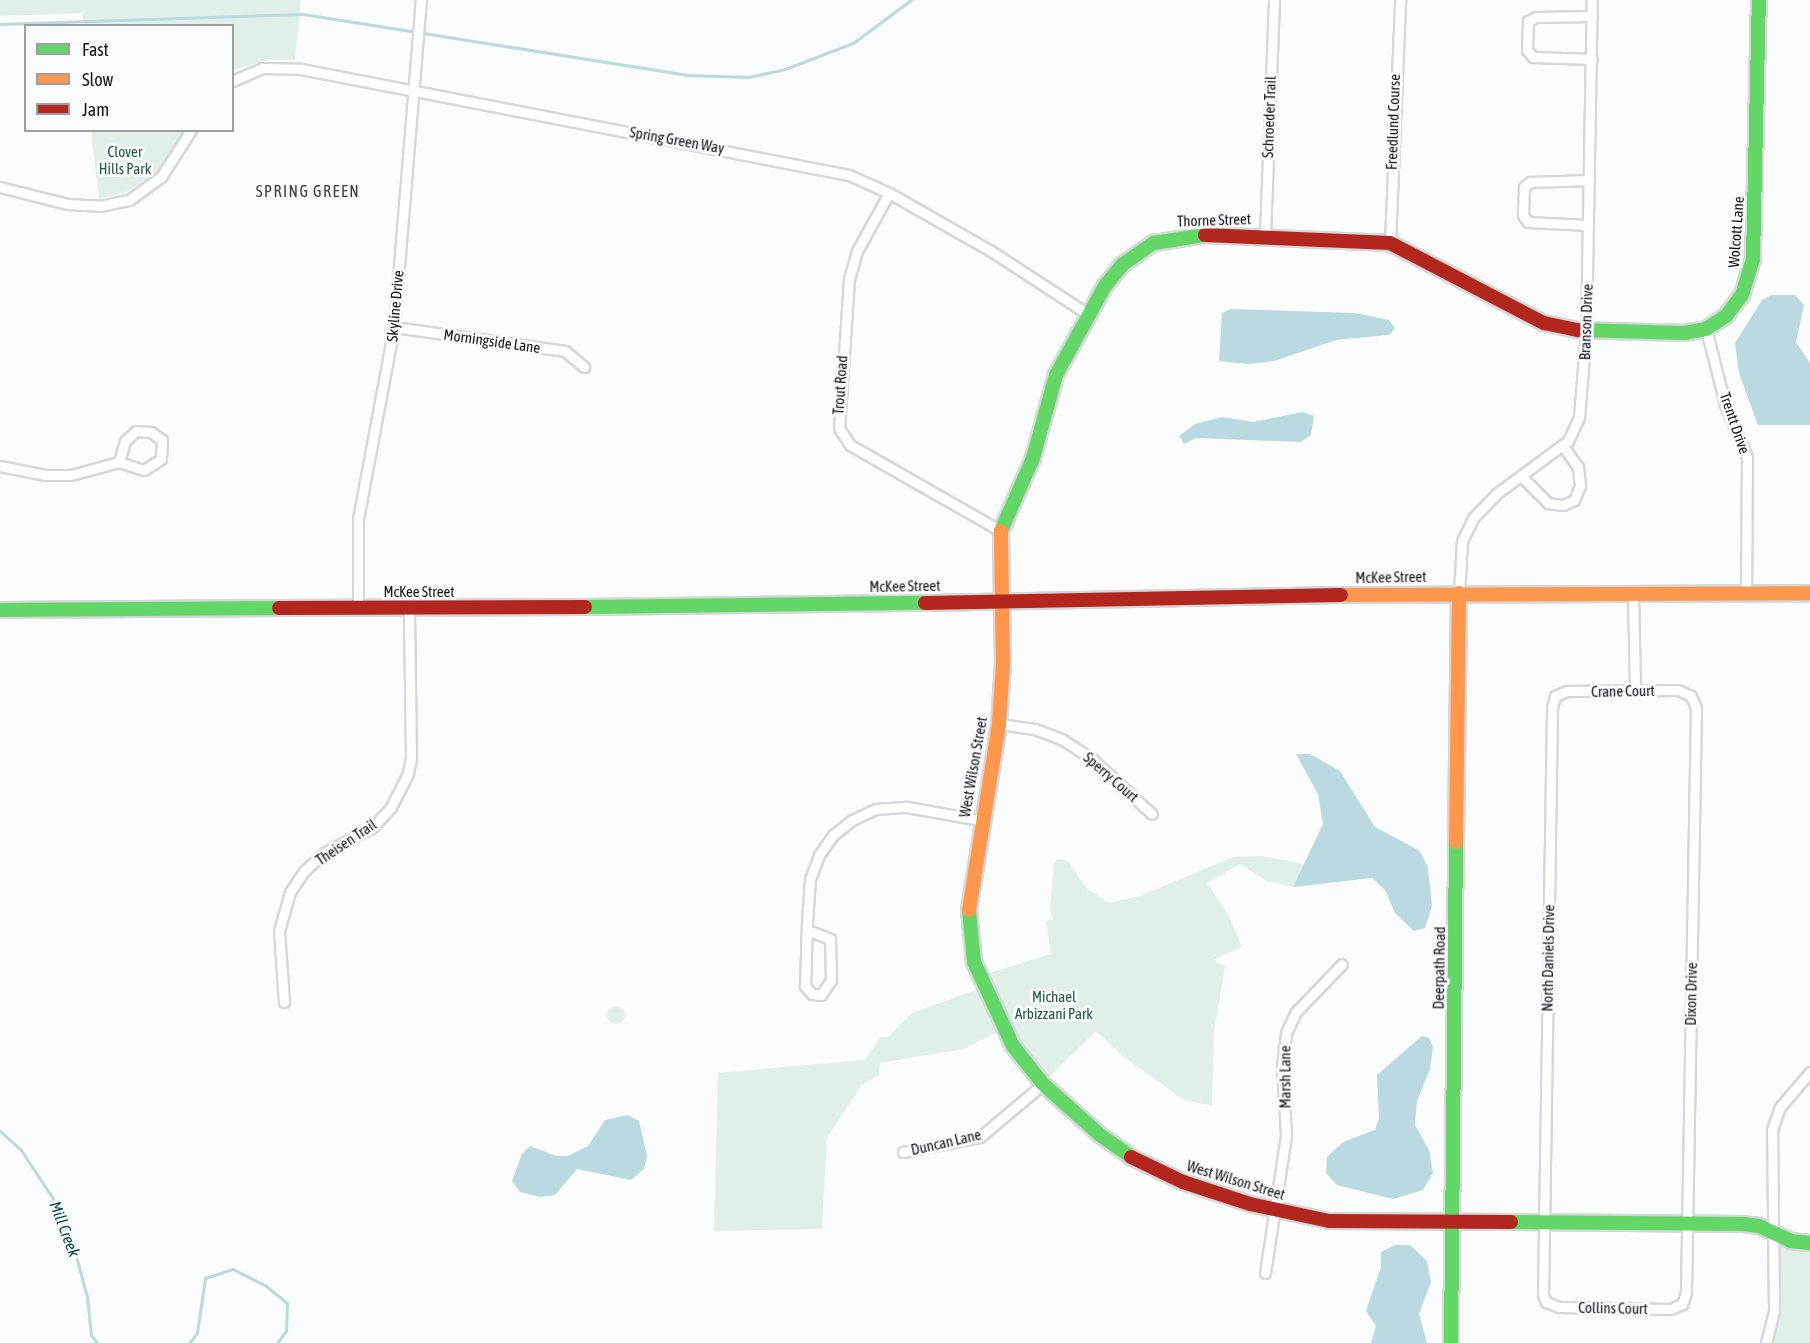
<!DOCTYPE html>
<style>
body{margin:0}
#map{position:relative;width:1810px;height:1343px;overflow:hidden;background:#fafcfe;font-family:"Asap Condensed",sans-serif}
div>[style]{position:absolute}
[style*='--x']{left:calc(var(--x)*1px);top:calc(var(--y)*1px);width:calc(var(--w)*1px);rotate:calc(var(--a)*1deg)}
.green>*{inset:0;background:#e0efe8}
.round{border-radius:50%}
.water>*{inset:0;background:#bbd9e0}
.stream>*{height:3px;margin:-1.5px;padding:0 1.5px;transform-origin:1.5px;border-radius:1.5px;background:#bbd9e0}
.roads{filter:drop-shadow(2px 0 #d5d7d9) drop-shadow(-2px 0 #d5d7d9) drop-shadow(0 2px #d5d7d9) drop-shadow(0 -2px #d5d7d9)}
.street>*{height:9px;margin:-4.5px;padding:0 4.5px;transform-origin:4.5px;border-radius:4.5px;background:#feffff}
.fast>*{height:14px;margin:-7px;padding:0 7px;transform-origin:7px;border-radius:7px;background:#63d668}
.slow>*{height:14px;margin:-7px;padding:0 7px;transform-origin:7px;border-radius:7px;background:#ff974d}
.jam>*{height:14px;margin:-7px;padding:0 7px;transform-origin:7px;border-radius:7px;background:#b3261e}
span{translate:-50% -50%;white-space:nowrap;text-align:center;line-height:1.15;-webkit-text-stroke:6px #f9fbff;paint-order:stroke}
.street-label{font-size:15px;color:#141618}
.park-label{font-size:15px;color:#1f5a3f}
.neighbourhood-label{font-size:16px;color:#393b40;letter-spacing:1.5px}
.water-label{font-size:16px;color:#044650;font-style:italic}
.legend{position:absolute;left:24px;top:24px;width:210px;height:108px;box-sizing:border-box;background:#f9fbff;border:2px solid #9d9fa3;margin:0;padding:8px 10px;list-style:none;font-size:18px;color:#141618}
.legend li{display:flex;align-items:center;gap:12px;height:30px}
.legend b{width:30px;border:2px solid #9d9fa3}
</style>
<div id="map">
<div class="green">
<div style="clip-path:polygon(0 0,301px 0,295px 60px,268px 60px,233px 70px,232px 26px,83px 25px,83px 13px,0 16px)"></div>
<div style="clip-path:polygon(91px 131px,184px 131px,171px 155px,154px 175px,126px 192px,99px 199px)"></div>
<div style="clip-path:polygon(1262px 856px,1304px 864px,1293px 887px,1267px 881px,1240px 864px,1207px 883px,1228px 914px,1242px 947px,1213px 960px,1225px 967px,1214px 1031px,1212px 1106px,1184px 1100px,1124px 1057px,1096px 1031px,1046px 1080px,1013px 1034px,983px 975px,1051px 954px,1046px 921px,1053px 919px,1050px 909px,1054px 863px,1059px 859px,1068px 861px,1087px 889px,1109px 903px,1140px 896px,1233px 857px)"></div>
<div style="clip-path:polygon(976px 990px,998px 1032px,963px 1049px,880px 1063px,879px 1075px,862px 1084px,827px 1138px,822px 1229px,714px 1231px,718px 1073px,865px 1060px,881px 1037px,888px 1037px,912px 1013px)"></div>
<div class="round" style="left:607px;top:1006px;width:18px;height:18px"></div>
<div style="clip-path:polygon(1773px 1233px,1810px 1243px,1810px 1343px,1766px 1343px,1770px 1335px)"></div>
</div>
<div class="water">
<div style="clip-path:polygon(1771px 295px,1795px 295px,1804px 305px,1796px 342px,1810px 363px,1810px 425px,1758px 425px,1739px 373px,1735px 343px,1762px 300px)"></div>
<div style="clip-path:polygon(1231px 309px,1355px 313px,1389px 320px,1395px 328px,1389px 335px,1336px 340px,1274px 361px,1248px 364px,1219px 361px,1222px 313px)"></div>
<div style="clip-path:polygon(1303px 412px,1314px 416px,1311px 435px,1301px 442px,1196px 438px,1184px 444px,1179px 436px,1195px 424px,1222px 417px,1253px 422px)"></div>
<div style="clip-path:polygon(1296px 754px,1310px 754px,1340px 771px,1375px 827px,1420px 851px,1428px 868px,1432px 906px,1425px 928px,1414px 931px,1395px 913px,1385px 890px,1372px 878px,1293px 887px,1323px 824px,1318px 794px)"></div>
<div style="clip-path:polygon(1422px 1036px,1429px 1038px,1433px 1047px,1430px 1069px,1417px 1101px,1415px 1125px,1429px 1150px,1433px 1173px,1423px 1190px,1393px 1199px,1337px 1185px,1326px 1173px,1327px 1157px,1343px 1142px,1375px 1130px,1379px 1118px,1377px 1075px)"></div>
<div style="clip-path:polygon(628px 1115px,639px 1121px,647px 1156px,644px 1169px,631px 1180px,577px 1169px,555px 1195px,540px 1197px,520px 1192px,512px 1181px,522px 1154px,530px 1146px,556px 1156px,568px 1156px,588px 1146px,605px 1120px)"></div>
<div style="clip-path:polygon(1395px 1245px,1410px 1245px,1427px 1261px,1431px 1282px,1419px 1314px,1427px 1343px,1371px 1343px,1376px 1326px,1366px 1311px,1381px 1267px,1381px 1252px)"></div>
</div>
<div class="stream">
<div style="--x:0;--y:24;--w:303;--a:-1.9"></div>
<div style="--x:303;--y:14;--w:388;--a:9"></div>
<div style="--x:686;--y:75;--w:62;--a:1.8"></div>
<div style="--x:748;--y:77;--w:38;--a:-12"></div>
<div style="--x:785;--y:69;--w:73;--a:-20.9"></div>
<div style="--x:853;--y:43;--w:72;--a:-36.6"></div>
<div style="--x:0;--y:1131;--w:28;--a:42"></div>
<div style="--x:21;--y:1150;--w:56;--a:56.6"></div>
<div style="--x:52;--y:1197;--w:52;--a:66.4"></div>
<div style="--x:73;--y:1245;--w:54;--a:74.9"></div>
<div style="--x:87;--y:1297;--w:38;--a:84"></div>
<div style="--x:91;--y:1335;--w:10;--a:53"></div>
<div style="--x:189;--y:1343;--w:13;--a:-51"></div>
<div style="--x:197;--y:1333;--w:56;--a:-81.7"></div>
<div style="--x:205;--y:1278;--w:29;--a:-18"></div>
<div style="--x:233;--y:1269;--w:37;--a:27"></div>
<div style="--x:266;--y:1286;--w:27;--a:39"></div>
<div style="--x:287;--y:1303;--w:28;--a:92"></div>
<div style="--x:286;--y:1331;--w:15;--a:127"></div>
</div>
<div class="roads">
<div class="street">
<div style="--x:1592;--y:59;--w:59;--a:-178.1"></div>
<div style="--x:1533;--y:57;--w:9;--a:-131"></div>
<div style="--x:1527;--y:50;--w:29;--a:-88"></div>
<div style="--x:1528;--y:21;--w:9;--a:-27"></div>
<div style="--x:1536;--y:17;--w:56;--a:-1"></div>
<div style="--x:232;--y:81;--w:33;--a:-23"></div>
<div style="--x:262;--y:68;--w:39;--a:1"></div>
<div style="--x:301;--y:69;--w:558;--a:10.95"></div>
<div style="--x:849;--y:175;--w:44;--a:24.2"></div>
<div style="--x:889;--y:193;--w:117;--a:29.6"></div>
<div style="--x:991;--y:251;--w:117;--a:33.1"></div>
<div style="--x:0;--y:187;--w:69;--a:14.2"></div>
<div style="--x:67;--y:204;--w:33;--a:3"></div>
<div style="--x:100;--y:206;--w:30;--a:-12"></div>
<div style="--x:129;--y:200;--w:39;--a:-36"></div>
<div style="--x:161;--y:177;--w:56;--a:-57.4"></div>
<div style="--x:889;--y:193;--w:66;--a:118.9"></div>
<div style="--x:857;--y:251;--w:29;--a:106"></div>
<div style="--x:849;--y:279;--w:149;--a:93.8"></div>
<div style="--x:839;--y:428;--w:20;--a:57"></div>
<div style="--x:850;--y:445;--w:174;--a:29.7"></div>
<div style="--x:1588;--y:225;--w:60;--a:-177.1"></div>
<div style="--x:1528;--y:222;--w:9;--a:-126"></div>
<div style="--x:1523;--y:215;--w:28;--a:-88"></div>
<div style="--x:1524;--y:187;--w:8;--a:-40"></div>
<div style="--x:1530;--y:182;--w:59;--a:-1.9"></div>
<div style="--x:1265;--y:235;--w:235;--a:-87.8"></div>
<div style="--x:1390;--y:243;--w:243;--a:-87.6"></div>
<div style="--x:394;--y:327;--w:173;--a:8"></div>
<div style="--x:565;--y:351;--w:25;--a:40"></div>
<div style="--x:1706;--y:329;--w:77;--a:75.8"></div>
<div style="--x:1725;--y:404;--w:57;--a:67.5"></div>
<div style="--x:1747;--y:457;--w:135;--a:90.4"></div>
<div style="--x:0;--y:466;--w:47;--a:11.1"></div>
<div style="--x:46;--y:475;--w:25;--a:0"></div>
<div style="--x:71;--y:475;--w:50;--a:-15.2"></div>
<div style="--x:119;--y:462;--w:26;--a:18"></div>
<div style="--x:144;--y:470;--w:20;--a:-33"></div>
<div style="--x:161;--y:459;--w:19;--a:-87"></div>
<div style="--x:162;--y:440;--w:14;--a:-144"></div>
<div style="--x:151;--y:432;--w:15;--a:-176"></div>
<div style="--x:136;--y:431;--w:15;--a:138"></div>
<div style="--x:125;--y:441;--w:22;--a:106"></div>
<div style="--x:1522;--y:477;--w:37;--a:45"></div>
<div style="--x:1548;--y:503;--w:15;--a:8"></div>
<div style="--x:1563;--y:505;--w:12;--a:-24"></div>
<div style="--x:1574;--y:500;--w:15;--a:-67"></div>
<div style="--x:1580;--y:486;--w:19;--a:-96"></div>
<div style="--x:1578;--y:467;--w:27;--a:-126"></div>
<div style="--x:1459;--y:593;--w:52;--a:-86.7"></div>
<div style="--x:1462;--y:541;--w:25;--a:-64"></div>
<div style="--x:1473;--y:518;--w:33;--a:-46"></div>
<div style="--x:1496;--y:494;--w:89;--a:-36.4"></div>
<div style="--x:1568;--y:441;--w:26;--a:-65"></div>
<div style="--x:1579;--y:417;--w:86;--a:-85.3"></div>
<div style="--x:1586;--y:331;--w:331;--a:-89"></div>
<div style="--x:1633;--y:593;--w:98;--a:88.8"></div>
<div style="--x:358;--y:609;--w:90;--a:-90"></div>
<div style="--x:358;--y:519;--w:195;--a:-79.4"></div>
<div style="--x:394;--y:327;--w:328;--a:-85.3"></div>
<div style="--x:1567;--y:691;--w:111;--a:-0.5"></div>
<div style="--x:1678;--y:690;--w:14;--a:25"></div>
<div style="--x:1691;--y:696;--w:13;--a:67"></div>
<div style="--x:1696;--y:708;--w:584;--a:90.98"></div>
<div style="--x:1686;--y:1292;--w:13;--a:108"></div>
<div style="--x:1682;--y:1304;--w:13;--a:157"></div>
<div style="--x:1670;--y:1309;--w:111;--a:-179"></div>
<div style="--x:1559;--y:1307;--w:14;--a:-159"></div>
<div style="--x:1546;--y:1302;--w:8;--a:-113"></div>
<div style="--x:1543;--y:1295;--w:587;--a:-89.12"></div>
<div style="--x:1552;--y:708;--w:12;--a:-76"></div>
<div style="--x:1555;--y:696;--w:13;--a:-23"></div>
<div style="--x:999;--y:724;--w:36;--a:8"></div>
<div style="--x:1035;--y:729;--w:30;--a:21"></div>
<div style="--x:1063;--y:740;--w:35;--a:33"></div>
<div style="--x:1092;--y:759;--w:81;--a:42.5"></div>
<div style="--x:807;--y:930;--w:25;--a:21"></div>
<div style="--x:830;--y:939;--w:41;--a:88.6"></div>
<div style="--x:831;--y:980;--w:18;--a:124"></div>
<div style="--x:821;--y:995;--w:9;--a:-174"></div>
<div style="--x:812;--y:994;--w:11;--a:-131"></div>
<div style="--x:805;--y:986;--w:64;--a:-88.2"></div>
<div style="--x:807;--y:922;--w:43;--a:-86"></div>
<div style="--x:810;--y:879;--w:26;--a:-69"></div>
<div style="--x:819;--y:855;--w:24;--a:-55"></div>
<div style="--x:833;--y:835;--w:24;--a:-38"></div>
<div style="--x:852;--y:820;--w:26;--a:-25"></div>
<div style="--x:876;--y:809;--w:31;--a:-4"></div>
<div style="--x:907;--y:807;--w:74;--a:10.1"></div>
<div style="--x:284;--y:1002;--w:71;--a:-94"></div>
<div style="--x:279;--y:931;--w:41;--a:-74.2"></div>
<div style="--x:290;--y:892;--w:25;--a:-56"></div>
<div style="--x:304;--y:871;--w:27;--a:-42"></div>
<div style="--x:324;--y:853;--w:55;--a:-28"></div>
<div style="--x:373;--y:827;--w:27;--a:-48"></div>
<div style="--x:391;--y:807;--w:38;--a:-63"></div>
<div style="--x:408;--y:773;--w:16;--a:-79"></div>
<div style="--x:411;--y:757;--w:148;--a:-90.8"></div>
<div style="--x:903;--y:1152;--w:78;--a:-11"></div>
<div style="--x:980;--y:1137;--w:82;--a:-40.1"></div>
<div style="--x:1265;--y:1273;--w:140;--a:-81.3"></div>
<div style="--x:1286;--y:1135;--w:69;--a:-93.3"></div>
<div style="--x:1282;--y:1066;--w:33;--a:-83"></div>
<div style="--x:1286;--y:1033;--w:23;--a:-65"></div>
<div style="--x:1296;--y:1012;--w:66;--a:-46.2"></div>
<div style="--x:1766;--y:1343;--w:33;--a:-76"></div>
<div style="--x:1774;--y:1311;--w:181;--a:-90.6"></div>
<div style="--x:1772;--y:1130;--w:24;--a:-71"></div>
<div style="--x:1780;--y:1107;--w:46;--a:-49.4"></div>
</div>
<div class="fast">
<div style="--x:1578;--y:330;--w:106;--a:1.6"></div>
<div style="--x:1684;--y:333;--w:22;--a:-10"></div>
<div style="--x:1706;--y:329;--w:24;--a:-33"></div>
<div style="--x:1726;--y:316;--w:26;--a:-53"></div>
<div style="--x:1742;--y:295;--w:38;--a:-73"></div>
<div style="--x:1753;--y:259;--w:259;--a:-88.7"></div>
<div style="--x:1001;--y:531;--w:80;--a:-66.3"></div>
<div style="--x:1033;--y:458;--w:86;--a:-74.5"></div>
<div style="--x:1056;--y:375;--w:102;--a:-61.2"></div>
<div style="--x:1105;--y:286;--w:27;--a:-51"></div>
<div style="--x:1122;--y:265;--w:39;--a:-35"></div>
<div style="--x:1154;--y:243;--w:52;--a:-8.9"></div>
<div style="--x:585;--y:607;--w:340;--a:-0.7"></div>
<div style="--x:0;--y:610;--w:279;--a:-0.4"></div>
<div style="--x:969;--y:910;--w:52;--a:84.5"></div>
<div style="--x:974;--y:962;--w:93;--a:65.1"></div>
<div style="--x:1013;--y:1046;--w:48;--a:51.7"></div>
<div style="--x:1043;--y:1084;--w:76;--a:41.8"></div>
<div style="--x:1100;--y:1135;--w:38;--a:35"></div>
<div style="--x:1511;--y:1222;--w:232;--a:0.5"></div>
<div style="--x:1743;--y:1224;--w:16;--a:7"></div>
<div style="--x:1759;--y:1226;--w:35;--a:25"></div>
<div style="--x:1791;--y:1241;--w:19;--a:6"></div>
<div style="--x:1451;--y:1343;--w:501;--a:-89.43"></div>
</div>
<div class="slow">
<div style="--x:1341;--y:595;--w:469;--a:-0.2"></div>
<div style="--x:1456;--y:842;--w:249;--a:-89.3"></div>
<div style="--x:969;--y:910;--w:188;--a:-80.8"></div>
<div style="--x:999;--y:724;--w:61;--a:-86.2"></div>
<div style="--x:1003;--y:663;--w:132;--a:-90.9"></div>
</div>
<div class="jam">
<div style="--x:1205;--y:235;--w:185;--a:2.5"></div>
<div style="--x:1390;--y:243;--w:174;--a:27.5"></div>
<div style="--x:1544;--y:323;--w:35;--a:12"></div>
<div style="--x:925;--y:603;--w:416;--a:-1.1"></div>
<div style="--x:279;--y:608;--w:306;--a:-0.2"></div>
<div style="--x:1131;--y:1157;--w:58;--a:25.7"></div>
<div style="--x:1183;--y:1182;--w:71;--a:18.2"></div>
<div style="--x:1250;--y:1204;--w:81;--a:12.1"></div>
<div style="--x:1329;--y:1221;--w:182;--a:0.3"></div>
</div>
</div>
<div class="street-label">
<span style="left:1269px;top:117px;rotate:-88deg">Schroeder Trail</span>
<span style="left:1393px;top:122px;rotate:-88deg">Freedlund Course</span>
<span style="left:677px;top:140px;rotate:10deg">Spring Green Way</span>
<span style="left:1214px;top:220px;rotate:-2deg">Thorne Street</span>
<span style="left:1736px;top:232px;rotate:-86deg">Wolcott Lane</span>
<span style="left:395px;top:306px;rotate:-85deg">Skyline Drive</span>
<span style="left:1586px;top:322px;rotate:-88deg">Branson Drive</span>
<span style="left:492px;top:341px;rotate:8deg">Morningside Lane</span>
<span style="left:840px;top:385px;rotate:-86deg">Trout Road</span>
<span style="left:1735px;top:423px;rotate:71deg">Trentt Drive</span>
<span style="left:1391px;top:577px;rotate:-1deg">McKee Street</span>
<span style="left:905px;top:586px;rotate:-1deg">McKee Street</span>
<span style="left:419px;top:592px">McKee Street</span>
<span style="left:1623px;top:691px;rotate:-1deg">Crane Court</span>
<span style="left:973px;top:767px;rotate:-80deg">West Wilson Street</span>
<span style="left:1111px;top:777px;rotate:41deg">Sperry Court</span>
<span style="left:346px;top:842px;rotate:-34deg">Theisen Trail</span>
<span style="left:1548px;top:958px;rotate:-89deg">North Daniels Drive</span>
<span style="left:1439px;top:968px;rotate:-89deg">Deerpath Road</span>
<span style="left:1691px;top:994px;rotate:-89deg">Dixon Drive</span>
<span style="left:1285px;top:1077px;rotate:-90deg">Marsh Lane</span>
<span style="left:946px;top:1142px;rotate:-13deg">Duncan Lane</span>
<span style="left:1236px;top:1180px;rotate:17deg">West Wilson Street</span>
<span style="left:1613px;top:1308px;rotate:1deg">Collins Court</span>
</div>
<div class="park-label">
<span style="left:125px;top:160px">Clover<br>Hills Park</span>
<span style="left:1054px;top:1005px">Michael<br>Arbizzani Park</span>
</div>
<div class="neighbourhood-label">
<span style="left:308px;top:191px">SPRING GREEN</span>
</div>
<div class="water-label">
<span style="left:65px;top:1229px;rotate:69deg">Mill Creek</span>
</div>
<ul class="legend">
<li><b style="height:8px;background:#63d668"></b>Fast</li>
<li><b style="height:8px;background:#ff974d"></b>Slow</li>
<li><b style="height:8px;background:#b3261e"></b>Jam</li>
</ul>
</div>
